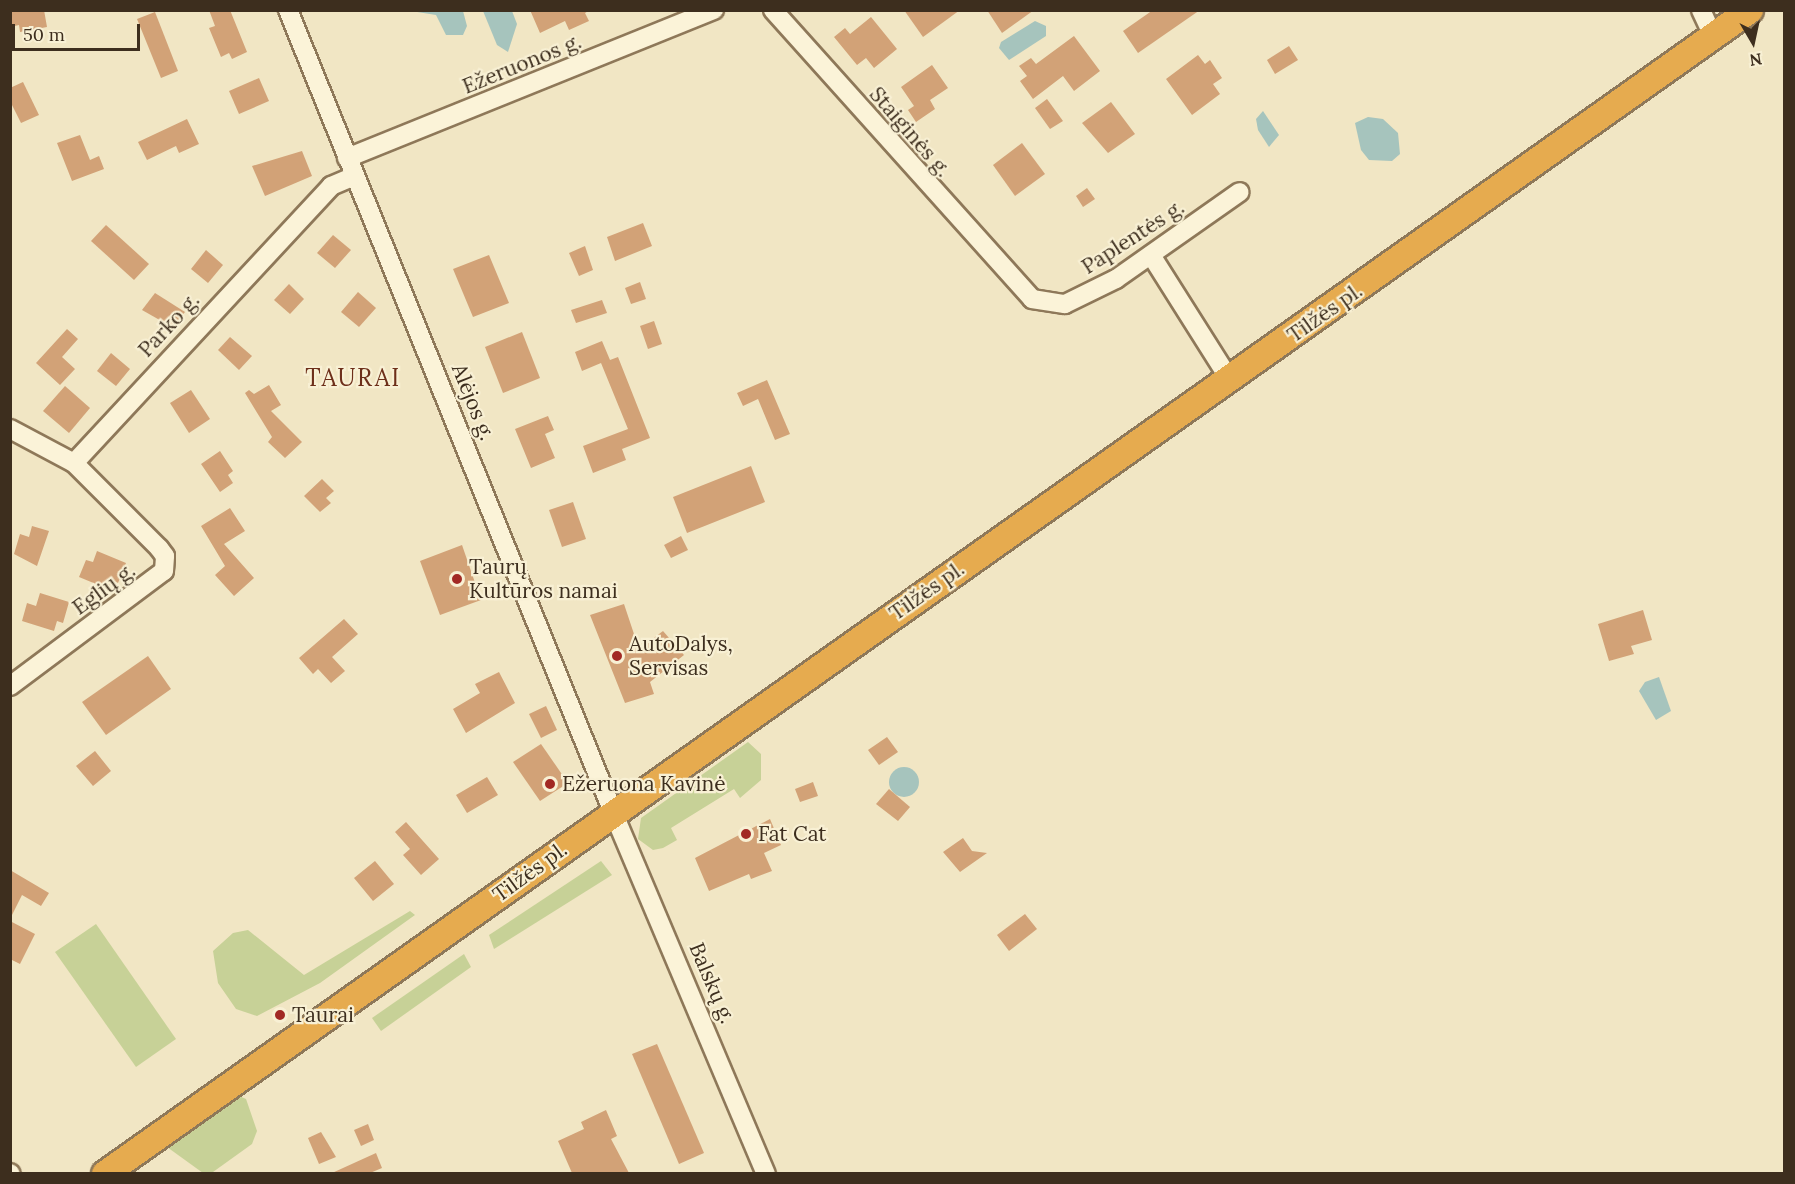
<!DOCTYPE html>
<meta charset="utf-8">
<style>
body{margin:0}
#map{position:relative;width:1795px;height:1184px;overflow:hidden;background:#f1e6c4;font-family:Lora,serif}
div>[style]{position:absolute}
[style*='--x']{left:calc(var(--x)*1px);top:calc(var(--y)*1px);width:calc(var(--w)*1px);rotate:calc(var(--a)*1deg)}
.green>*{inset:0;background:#c7d197}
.water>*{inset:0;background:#a6c4bd}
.round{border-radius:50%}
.building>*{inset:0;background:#d2a277}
.roads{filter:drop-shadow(2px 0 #8e7859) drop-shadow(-2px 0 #8e7859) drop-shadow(0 2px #8e7859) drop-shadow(0 -2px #8e7859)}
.minor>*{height:18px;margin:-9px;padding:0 9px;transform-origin:9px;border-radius:9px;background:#fbf3d8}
.highway>*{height:26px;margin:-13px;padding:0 13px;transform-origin:13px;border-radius:13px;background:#e6ab4f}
.dots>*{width:16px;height:16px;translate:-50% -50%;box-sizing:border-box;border:3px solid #f8f0d4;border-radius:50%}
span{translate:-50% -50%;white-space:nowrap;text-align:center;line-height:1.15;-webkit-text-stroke:4.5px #f8f0d4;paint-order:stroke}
.street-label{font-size:21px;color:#3d2e1e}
.poi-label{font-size:21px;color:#3d2e1e}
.left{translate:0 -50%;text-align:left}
.quarter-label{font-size:24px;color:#6d2f1a;letter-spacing:1.5px}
.frame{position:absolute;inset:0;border:12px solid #3d2e1e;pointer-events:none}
.north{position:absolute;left:1723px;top:12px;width:60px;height:60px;-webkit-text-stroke:4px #f8f0d4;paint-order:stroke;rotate:171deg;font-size:16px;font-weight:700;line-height:24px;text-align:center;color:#3d2e1e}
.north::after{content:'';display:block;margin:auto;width:21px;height:27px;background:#3d2e1e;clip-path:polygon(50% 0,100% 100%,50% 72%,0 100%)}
.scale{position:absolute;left:12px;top:24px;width:128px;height:27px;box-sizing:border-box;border:3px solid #3d2e1e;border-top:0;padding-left:8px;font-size:18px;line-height:21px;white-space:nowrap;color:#3d2e1e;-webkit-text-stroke:4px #f8f0d4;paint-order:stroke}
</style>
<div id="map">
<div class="green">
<div style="clip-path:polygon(748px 742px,761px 754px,761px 780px,740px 798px,734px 789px,671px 828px,677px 840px,663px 848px,653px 850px,638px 839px,641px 818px)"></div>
<div style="clip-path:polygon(601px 861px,612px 875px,494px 949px,489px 935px)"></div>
<div style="clip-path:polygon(410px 911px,415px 915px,320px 983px,257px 1016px,236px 1009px,218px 983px,213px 951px,233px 933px,248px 930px,304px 975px)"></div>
<div style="clip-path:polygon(96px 924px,176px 1039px,136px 1067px,55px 952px)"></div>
<div style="clip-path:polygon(464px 954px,471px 967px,381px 1031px,372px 1018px)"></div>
<div style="clip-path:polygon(237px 1095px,246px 1099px,257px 1131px,252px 1144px,213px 1172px,203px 1173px,167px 1147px)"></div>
</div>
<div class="water">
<div style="clip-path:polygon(411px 11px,463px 11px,467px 26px,463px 35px,446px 35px,436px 15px)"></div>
<div style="clip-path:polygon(483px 11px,512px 11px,517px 24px,508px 52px,497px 45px)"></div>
<div style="clip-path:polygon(1035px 21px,1046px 26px,1046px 36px,1009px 60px,999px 48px,1001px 42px)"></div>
<div style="clip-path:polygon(1263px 111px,1279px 135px,1269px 147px,1258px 130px,1256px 119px)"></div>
<div style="clip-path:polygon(1368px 117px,1383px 119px,1398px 133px,1400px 154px,1392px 161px,1369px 160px,1361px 150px,1355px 123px)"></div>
<div style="clip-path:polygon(1659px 677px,1671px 711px,1656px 720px,1639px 691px,1645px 682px)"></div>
<div class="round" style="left:889px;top:767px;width:30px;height:30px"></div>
</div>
<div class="building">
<div style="clip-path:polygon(10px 10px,44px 10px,47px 27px,20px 32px,19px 25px,10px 27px)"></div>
<div style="clip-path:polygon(209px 10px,230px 10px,247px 52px,232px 59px,229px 53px,221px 57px,209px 28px,215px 26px)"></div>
<div style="clip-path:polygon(530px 10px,590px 10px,585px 13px,589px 21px,569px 30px,565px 21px,540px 33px)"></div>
<div style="clip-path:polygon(904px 10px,960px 10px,923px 37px)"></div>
<div style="clip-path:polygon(987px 10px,1034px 10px,1002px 33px)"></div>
<div style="clip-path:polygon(1153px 10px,1200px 10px,1138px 53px,1123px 31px)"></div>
<div style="clip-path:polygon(155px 12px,178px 71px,161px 78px,137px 19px)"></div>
<div style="clip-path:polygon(871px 17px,897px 49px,874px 68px,866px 58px,857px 65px,834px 37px,845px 28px,850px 34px)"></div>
<div style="clip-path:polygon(1074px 36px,1100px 71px,1074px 91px,1063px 76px,1033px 99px,1020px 81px,1027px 76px,1019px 66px,1031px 58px,1036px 64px)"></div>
<div style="clip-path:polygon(1289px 46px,1298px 60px,1275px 74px,1267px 60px)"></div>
<div style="clip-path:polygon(1198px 55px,1205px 64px,1210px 60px,1222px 78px,1213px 84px,1220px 94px,1192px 115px,1166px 79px)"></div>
<div style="clip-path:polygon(932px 65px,948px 88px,930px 100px,935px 109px,916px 122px,908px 110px,914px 106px,901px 87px)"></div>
<div style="clip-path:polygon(259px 78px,269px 101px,239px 114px,229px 91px)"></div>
<div style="clip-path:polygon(23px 82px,39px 115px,21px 123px,10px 101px,10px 88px)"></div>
<div style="clip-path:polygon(1047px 99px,1063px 121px,1050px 129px,1035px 108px)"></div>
<div style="clip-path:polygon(1111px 102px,1135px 134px,1108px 153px,1082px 123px)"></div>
<div style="clip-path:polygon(187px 119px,199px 144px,179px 153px,176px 146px,147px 160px,138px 142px)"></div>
<div style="clip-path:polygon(80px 135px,90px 160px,99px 156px,104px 169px,72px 181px,57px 143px)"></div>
<div style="clip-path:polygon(1022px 143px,1045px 174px,1015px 196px,993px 165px)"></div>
<div style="clip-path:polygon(302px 151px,312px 176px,265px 196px,252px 166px)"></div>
<div style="clip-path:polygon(1087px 188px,1095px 199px,1083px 207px,1076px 196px)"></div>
<div style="clip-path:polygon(643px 223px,652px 246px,615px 261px,607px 237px)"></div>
<div style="clip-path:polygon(106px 225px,149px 264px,134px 280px,91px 241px)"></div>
<div style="clip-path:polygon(333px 235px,351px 250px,335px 268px,317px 253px)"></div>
<div style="clip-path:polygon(585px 246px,593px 270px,579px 276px,569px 253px)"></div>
<div style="clip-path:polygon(206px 250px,223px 265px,208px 283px,191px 269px)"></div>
<div style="clip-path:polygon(489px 255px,509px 303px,473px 317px,453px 269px)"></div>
<div style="clip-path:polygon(640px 282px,646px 299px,631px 304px,625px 288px)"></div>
<div style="clip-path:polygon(289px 284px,304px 299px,290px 314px,274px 300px)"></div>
<div style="clip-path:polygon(358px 292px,376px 308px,359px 327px,341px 312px)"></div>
<div style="clip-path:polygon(155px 293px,185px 312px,172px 327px,142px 310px)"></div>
<div style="clip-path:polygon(602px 300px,607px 313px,576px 323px,571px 310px)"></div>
<div style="clip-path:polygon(654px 321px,662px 344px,648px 349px,640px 326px)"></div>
<div style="clip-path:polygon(67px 329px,78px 339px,62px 357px,75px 369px,60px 385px,36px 363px)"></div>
<div style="clip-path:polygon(522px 332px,540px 378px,503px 393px,485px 347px)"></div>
<div style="clip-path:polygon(230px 337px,252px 356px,239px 370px,218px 350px)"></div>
<div style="clip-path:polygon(602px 341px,610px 360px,618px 357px,650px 438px,622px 449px,626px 460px,593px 473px,583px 446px,628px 429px,601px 363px,582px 371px,575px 352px)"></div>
<div style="clip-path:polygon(111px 353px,130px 369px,116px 386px,97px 371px)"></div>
<div style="clip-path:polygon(767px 380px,790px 434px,775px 440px,758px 399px,743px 406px,737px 393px)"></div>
<div style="clip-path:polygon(269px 385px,281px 405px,271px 411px,302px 442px,285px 458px,268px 442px,272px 437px,245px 393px,249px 390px,254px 394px)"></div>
<div style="clip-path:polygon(65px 386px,90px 408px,69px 433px,43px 411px)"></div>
<div style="clip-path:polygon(191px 390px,210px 419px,189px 433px,170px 403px)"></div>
<div style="clip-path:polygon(548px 416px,554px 430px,545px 434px,555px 458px,531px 468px,515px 429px)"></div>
<div style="clip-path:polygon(220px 451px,233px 471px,228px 475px,233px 483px,220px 492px,201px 464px)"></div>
<div style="clip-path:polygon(751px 466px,765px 502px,687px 533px,673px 497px)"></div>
<div style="clip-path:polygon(322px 479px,334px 491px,326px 498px,331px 503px,320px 512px,304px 496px)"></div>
<div style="clip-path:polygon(573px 502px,586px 539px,562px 547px,549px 510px)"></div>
<div style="clip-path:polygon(230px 508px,245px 531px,224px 544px,254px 578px,234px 596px,215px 575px,225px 566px,201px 526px)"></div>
<div style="clip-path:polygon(32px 526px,49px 531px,37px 566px,14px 554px,20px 534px,29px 537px)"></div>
<div style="clip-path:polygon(681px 536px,688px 550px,671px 558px,664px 545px)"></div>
<div style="clip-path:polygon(462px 545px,481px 600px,440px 615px,420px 561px)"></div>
<div style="clip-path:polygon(97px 551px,126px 563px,118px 583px,112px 580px,108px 589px,79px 577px,86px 560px,93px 562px)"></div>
<div style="clip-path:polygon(40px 593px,69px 602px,63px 623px,57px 621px,54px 631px,22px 621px,27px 603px,36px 606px)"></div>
<div style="clip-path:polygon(624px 604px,639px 649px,663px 631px,684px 655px,650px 682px,654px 694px,625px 703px,590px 615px)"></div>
<div style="clip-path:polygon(1643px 610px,1652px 640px,1631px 646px,1634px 654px,1609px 661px,1598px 624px)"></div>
<div style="clip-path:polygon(344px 619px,358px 634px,332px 657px,345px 671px,331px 683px,318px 669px,313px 674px,299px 658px)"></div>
<div style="clip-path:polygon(148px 656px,171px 689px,106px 735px,82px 702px)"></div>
<div style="clip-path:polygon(499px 672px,515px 703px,466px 733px,453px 709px,480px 693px,475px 684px)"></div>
<div style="clip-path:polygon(546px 706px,557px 730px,541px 738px,529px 714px)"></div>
<div style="clip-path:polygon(887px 737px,898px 752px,879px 765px,868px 750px)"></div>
<div style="clip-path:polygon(541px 744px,568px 783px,540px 801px,513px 762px)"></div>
<div style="clip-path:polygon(95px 751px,111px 771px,93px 786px,76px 766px)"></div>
<div style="clip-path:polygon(487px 777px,498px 795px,467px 813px,456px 795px)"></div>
<div style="clip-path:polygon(813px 782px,818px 796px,800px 802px,795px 789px)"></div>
<div style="clip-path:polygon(889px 789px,910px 807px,898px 821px,876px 804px)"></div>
<div style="clip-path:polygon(770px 819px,781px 845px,764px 853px,772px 871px,751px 879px,749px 874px,709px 891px,695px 858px)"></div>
<div style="clip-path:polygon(406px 822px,439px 859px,421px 875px,403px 855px,410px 849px,395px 832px)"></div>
<div style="clip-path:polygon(963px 838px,972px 851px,987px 853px,960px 872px,943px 852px)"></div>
<div style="clip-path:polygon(375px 861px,394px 884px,373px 901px,354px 878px)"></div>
<div style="clip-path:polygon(10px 870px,49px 893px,41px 906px,22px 895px,10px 919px)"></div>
<div style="clip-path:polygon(1025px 914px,1037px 929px,1009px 951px,997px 935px)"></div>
<div style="clip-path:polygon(10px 921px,35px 934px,20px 964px,10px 959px)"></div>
<div style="clip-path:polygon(657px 1044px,704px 1153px,679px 1164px,632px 1054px)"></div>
<div style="clip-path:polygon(606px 1110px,617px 1136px,611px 1139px,629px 1173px,572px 1173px,558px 1141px,584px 1129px,581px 1122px)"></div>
<div style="clip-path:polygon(368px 1124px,374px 1140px,361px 1146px,354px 1130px)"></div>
<div style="clip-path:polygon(321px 1132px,336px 1157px,319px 1164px,308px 1138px)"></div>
<div style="clip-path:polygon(376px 1153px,382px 1168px,370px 1173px,332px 1173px)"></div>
</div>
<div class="roads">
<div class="minor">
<div style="--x:288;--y:10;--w:865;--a:67.94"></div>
<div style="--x:613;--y:812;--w:393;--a:67.1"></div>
<div style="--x:773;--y:10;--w:388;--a:48.1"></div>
<div style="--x:1032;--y:299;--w:33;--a:9"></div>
<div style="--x:1065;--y:304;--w:57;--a:-26.1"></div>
<div style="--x:1116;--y:279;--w:151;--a:-35.1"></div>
<div style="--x:1701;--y:10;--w:29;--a:65"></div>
<div style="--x:347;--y:158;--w:396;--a:-22"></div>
<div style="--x:1151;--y:255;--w:148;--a:57.7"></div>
<div style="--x:10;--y:429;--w:72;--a:28"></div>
<div style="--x:74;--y:463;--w:378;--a:-47.1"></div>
<div style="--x:331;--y:186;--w:25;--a:-23"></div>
<div style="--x:10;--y:686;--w:192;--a:-36.8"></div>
<div style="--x:164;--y:571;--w:15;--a:-86"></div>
<div style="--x:165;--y:556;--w:10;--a:-127"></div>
<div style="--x:159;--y:548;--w:120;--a:-135"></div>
<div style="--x:10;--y:1173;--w:1;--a:45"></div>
</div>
<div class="highway">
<div style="--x:105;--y:1174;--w:2015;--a:-35.28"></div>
</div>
</div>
<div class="dots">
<div style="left:457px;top:579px;background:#a22924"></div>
<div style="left:617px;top:656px;background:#a22924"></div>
<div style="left:550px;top:784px;background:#a22924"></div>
<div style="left:746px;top:834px;background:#a22924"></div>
<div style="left:280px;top:1015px;background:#a22924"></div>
</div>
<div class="street-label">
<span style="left:522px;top:64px;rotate:-22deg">Ežeruonos g.</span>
<span style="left:910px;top:132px;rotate:49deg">Staiginės g.</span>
<span style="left:1133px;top:237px;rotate:-33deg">Paplentės g.</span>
<span style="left:1325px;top:313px;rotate:-35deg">Tilžės pl.</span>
<span style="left:169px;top:325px;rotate:-47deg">Parko g.</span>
<span style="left:473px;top:402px;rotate:68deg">Alėjos g.</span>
<span style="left:104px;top:589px;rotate:-36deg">Eglių g.</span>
<span style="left:927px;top:591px;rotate:-35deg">Tilžės pl.</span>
<span style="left:530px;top:872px;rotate:-36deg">Tilžės pl.</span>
<span style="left:712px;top:983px;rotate:67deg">Balskų g.</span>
</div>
<div class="poi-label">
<span class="left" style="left:469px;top:579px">Taurų<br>Kultūros namai</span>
<span class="left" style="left:629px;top:656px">AutoDalys,<br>Servisas</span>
<span class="left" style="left:562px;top:784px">Ežeruona Kavinė</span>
<span class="left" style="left:758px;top:834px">Fat Cat</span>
<span class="left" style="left:292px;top:1015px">Taurai</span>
</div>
<div class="quarter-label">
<span style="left:353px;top:378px">TAURAI</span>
</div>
<div class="frame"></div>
<div class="north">N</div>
<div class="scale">50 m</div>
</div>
